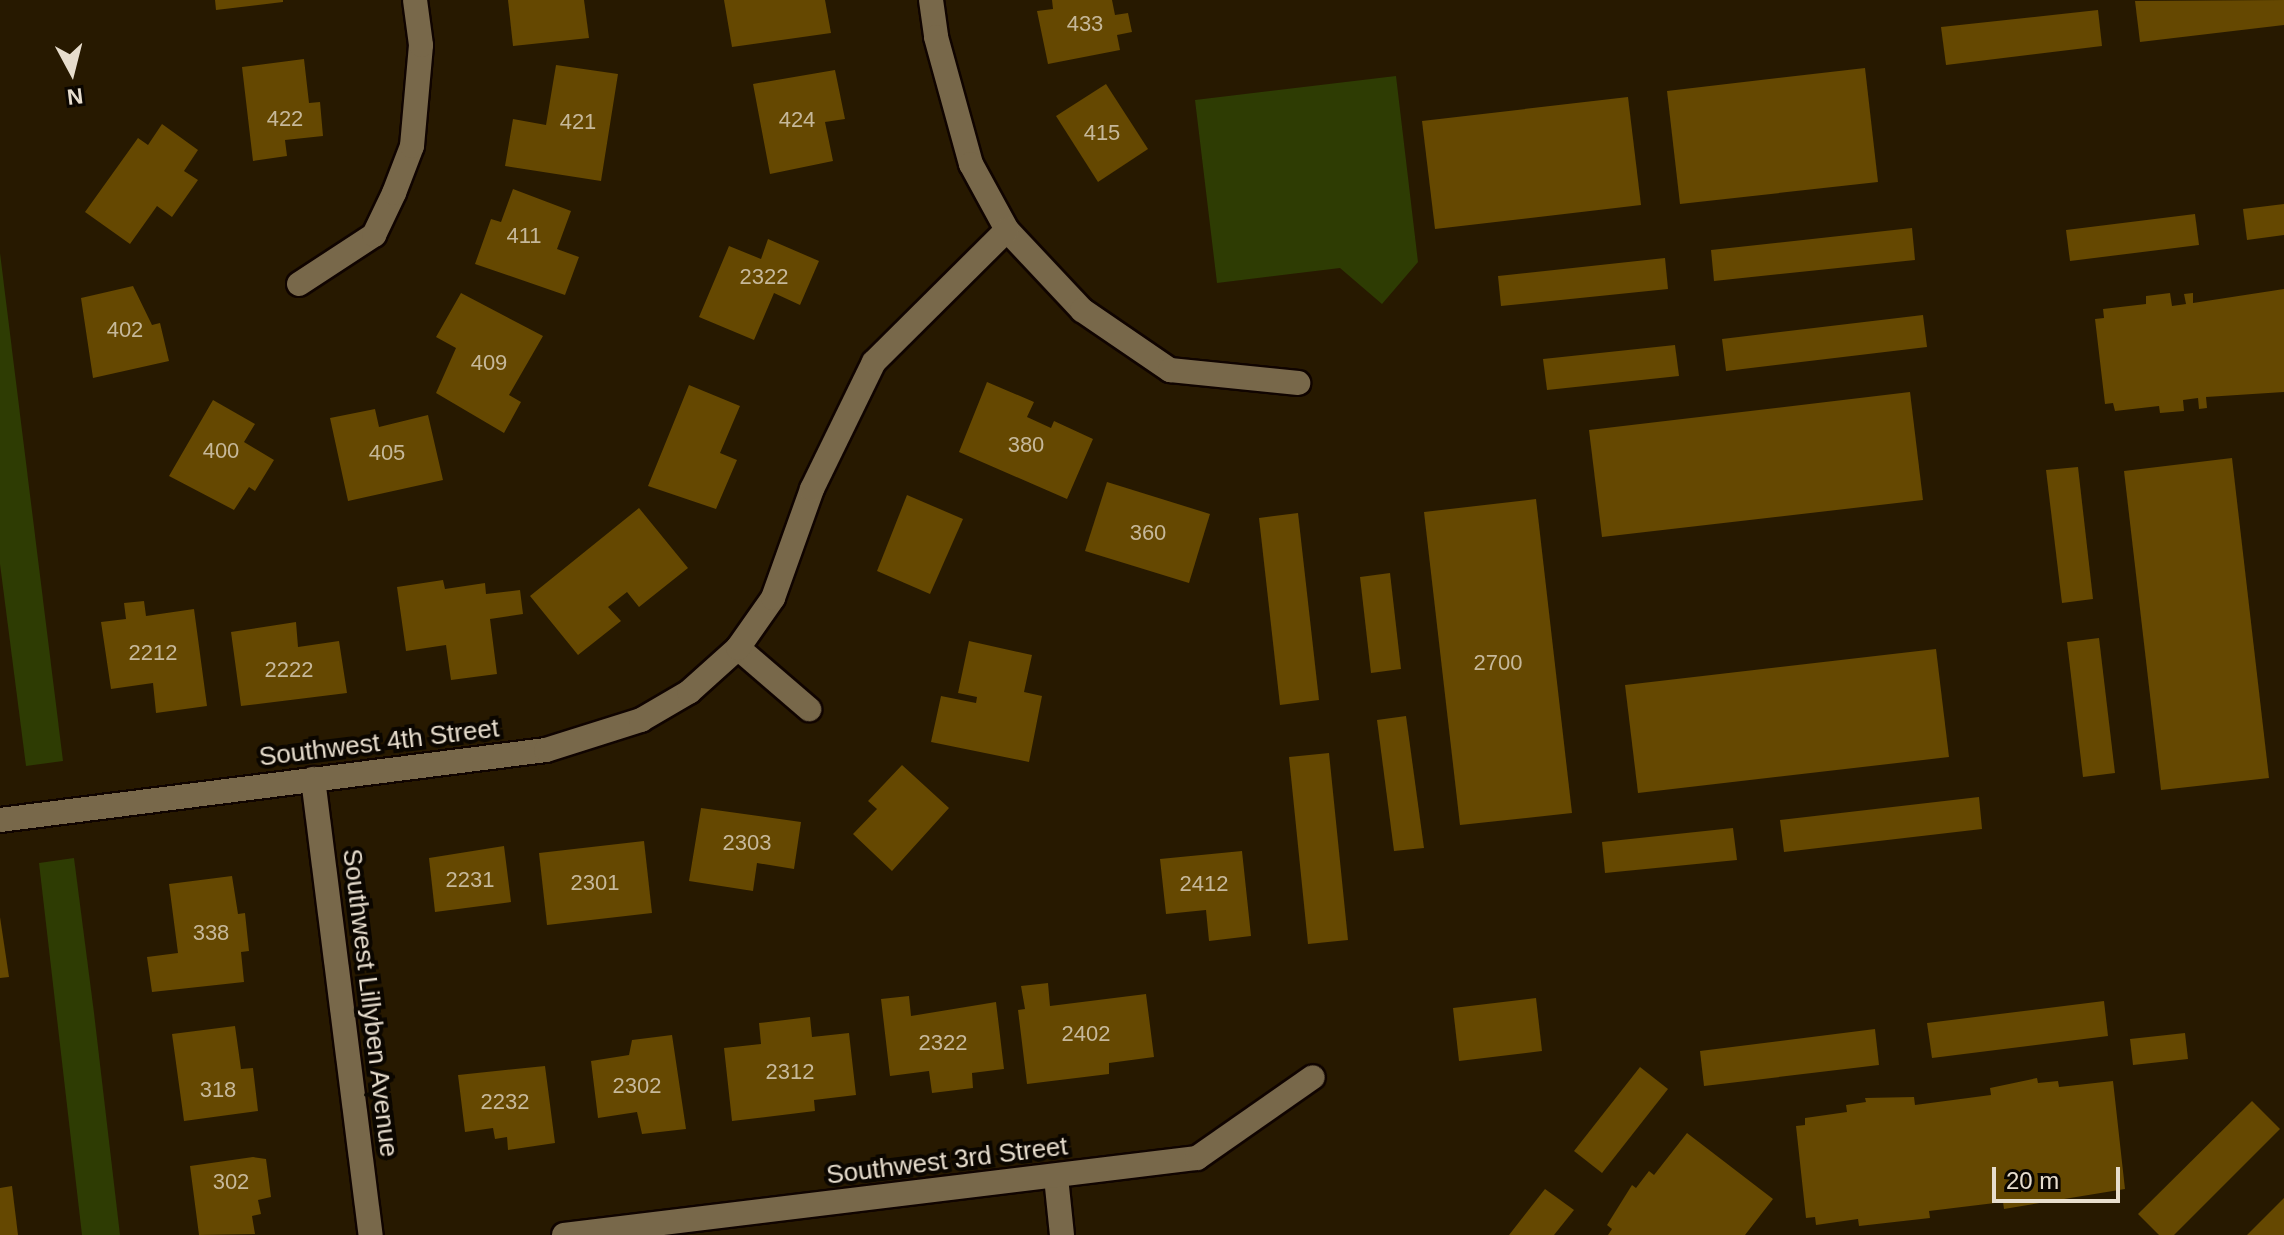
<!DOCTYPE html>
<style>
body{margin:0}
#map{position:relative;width:2284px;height:1235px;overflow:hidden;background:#271900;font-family:Arial,sans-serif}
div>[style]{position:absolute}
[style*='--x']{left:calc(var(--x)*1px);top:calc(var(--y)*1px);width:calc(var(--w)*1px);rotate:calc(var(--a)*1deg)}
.green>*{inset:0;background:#2e3c03}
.building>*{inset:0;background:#654801}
.roads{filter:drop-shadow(2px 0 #100400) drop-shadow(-2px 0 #100400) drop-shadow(0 2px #100400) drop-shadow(0 -2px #100400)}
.minor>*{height:24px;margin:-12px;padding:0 12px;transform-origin:12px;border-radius:12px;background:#78684a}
span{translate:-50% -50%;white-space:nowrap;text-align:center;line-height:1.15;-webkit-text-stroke:8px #0b0600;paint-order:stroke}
.number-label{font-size:22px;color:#c6b89a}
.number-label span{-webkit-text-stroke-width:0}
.street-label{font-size:26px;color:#e7ddcd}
.north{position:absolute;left:32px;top:32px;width:80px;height:80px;-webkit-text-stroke:6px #0b0600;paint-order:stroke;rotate:173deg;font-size:22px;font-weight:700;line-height:32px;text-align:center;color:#e7ddcd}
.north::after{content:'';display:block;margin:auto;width:28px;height:36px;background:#e7ddcd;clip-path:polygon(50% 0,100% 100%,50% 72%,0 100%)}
.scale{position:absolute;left:1992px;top:1167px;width:128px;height:36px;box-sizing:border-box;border:4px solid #e7ddcd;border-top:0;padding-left:10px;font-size:24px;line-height:28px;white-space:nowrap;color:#e7ddcd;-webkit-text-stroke:6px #0b0600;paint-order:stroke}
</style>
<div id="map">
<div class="green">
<div style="clip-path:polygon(1396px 76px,1418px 262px,1382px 304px,1340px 268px,1217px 283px,1195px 100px)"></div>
<div style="clip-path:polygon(0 253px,63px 761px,26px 766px,0 564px)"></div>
<div style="clip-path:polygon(74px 858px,94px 1013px,120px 1235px,82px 1235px,39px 863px)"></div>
</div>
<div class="building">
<div style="clip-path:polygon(215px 0,283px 0,283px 2px,216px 10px)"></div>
<div style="clip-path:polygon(508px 0,584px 0,589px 38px,513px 46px)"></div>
<div style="clip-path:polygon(724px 0,825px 0,831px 33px,732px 47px)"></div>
<div style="clip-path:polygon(1052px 0,1112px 0,1115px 15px,1128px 13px,1132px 32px,1117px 35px,1120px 50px,1048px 64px,1037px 11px,1053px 9px)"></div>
<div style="clip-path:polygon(2284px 0,2284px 25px,2140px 42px,2135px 1px)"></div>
<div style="clip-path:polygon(2098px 10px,2102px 46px,1946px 65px,1941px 27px)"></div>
<div style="clip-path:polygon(304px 59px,309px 103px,320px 102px,323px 136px,285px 140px,287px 156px,253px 161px,242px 67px)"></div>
<div style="clip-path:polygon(556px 65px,618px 74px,601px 181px,505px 166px,513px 119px,546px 125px)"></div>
<div style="clip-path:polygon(1865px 68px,1878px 182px,1680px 204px,1667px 91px)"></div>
<div style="clip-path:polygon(835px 70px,845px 119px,825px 122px,833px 161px,770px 174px,753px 84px)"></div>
<div style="clip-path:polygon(1106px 84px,1148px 149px,1098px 182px,1056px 116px)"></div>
<div style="clip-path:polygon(1628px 97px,1641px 205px,1435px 229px,1422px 121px)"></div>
<div style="clip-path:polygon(162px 124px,198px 150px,184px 171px,198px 180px,172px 217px,157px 206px,130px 244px,85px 212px,138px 138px,148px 145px)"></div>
<div style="clip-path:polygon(513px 189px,571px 211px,557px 249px,579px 257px,565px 295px,475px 264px,491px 219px,501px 222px)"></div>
<div style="clip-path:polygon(2284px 204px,2284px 235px,2247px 240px,2243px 209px)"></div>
<div style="clip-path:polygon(2195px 214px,2199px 245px,2070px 261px,2066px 230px)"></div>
<div style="clip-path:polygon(1912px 228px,1915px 260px,1714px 281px,1711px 250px)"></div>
<div style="clip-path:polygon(768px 239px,819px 261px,800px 305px,774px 293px,754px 340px,699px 317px,729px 246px,761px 259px)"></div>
<div style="clip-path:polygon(1665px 258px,1668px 289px,1501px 306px,1498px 276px)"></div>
<div style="clip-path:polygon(133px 286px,152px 325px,160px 323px,169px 361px,93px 378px,81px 298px)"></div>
<div style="clip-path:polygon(2284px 289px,2284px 392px,2206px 397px,2207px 408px,2199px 409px,2198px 398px,2183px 400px,2184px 411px,2160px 413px,2159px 406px,2115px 411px,2113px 403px,2105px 404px,2095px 319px,2104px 318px,2103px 309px,2146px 304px,2146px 296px,2170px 293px,2172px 306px,2186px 304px,2184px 294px,2193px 293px,2193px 303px)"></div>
<div style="clip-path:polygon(461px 293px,543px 336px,509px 395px,521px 402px,504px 433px,436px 393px,456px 348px,436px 337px)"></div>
<div style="clip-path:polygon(1923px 315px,1927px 347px,1726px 371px,1722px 339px)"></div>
<div style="clip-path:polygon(1675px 345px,1679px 376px,1547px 390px,1543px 359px)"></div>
<div style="clip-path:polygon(987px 382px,1034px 402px,1027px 417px,1051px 428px,1054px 421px,1093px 439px,1067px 499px,959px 452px)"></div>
<div style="clip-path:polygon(689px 385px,740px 406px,720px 453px,737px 460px,716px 509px,648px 486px)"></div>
<div style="clip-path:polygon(1910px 392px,1923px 500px,1602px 537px,1589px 430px)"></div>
<div style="clip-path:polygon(213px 400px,255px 424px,244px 442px,274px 460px,255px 491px,249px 487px,234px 510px,169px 476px)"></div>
<div style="clip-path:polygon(375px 409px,379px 427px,428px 415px,443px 480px,348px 501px,330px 418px)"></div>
<div style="clip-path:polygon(2232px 458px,2269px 778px,2161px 790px,2124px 471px)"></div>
<div style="clip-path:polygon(2078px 467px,2093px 599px,2062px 603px,2046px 470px)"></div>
<div style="clip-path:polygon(1107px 482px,1210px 514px,1189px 583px,1085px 551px)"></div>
<div style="clip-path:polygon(907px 495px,963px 519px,930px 594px,877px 571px)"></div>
<div style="clip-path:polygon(1536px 499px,1572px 813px,1460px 825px,1424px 512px)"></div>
<div style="clip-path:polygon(639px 508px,688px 568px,639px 607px,627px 592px,608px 607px,621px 621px,578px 655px,530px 596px)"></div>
<div style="clip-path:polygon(1298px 513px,1319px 700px,1280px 705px,1259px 518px)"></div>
<div style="clip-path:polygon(1390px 573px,1401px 669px,1371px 673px,1360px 577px)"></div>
<div style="clip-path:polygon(443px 580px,445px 589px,485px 583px,486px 594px,520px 590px,523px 614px,490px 619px,497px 674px,451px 680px,446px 645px,406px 651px,397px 587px)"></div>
<div style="clip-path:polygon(144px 601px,146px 616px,194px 609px,207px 706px,156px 713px,153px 683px,111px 689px,101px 622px,126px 619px,124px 603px)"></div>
<div style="clip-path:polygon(296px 622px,298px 647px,339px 641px,347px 693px,241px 706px,231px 632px)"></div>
<div style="clip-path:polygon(2099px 638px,2115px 773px,2083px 777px,2067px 642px)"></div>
<div style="clip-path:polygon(969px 641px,1032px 655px,1024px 692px,1042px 696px,1029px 762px,931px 742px,941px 696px,976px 703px,977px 697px,958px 693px)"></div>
<div style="clip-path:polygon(1936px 649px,1949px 757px,1638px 793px,1625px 685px)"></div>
<div style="clip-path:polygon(1406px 716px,1424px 848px,1394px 851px,1377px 720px)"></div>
<div style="clip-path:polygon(1329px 753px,1348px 940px,1308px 944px,1289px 757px)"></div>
<div style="clip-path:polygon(902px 765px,949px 808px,892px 871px,853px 834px,877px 809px,868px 801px)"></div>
<div style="clip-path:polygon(1979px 797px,1982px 829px,1784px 852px,1780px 820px)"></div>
<div style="clip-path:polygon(701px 808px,801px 822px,794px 869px,757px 863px,753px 891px,689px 881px)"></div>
<div style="clip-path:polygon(1733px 828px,1737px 860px,1605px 873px,1602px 842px)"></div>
<div style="clip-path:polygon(644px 841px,652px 913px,547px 925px,539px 853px)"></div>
<div style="clip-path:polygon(504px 846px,511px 902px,435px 912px,429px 858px)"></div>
<div style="clip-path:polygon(1242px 851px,1251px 936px,1209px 941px,1206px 910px,1166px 914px,1160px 859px)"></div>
<div style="clip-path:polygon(232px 876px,238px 914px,245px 913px,249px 951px,241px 952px,244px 982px,152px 992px,147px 957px,178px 953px,169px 884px)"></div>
<div style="clip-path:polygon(0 917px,9px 977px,0 978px)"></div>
<div style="clip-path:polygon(1048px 983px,1050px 1006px,1146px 994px,1154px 1057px,1109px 1063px,1109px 1074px,1027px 1084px,1018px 1010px,1025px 1009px,1021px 986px)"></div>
<div style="clip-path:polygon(909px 996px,911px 1016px,996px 1002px,1004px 1069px,972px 1073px,973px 1088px,932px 1093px,929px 1071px,890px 1076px,881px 999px)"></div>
<div style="clip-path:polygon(1536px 998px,1542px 1051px,1459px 1061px,1453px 1008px)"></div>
<div style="clip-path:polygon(2104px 1001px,2108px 1036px,1932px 1058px,1927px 1023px)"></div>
<div style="clip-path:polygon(810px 1017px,812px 1037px,849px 1033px,856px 1095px,814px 1100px,815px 1111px,732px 1121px,724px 1048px,761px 1044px,759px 1023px)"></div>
<div style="clip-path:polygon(235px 1026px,241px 1069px,253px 1068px,258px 1111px,184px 1121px,172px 1034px)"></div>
<div style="clip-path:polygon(1875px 1029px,1879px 1065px,1704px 1086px,1700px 1051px)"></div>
<div style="clip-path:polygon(2185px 1033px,2188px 1059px,2133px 1065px,2130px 1039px)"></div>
<div style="clip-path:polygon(672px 1035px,686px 1129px,642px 1134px,637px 1112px,598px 1118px,591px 1061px,629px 1055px,632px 1040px)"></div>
<div style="clip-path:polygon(545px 1066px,555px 1143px,508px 1150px,507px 1137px,495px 1139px,493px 1128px,465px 1132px,458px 1075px)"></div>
<div style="clip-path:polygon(1640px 1067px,1668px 1089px,1602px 1173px,1574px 1151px)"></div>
<div style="clip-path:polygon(2037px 1078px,2038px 1083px,2058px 1081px,2059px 1087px,2113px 1081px,2125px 1189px,2004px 1209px,2003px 1202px,1929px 1211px,1930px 1218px,1859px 1226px,1858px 1219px,1816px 1225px,1815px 1217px,1806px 1218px,1796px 1126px,1805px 1125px,1805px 1118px,1847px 1112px,1846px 1105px,1866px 1102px,1865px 1098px,1914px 1097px,1915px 1105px,1991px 1095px,1990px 1088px)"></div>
<div style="clip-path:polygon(2252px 1101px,2280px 1129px,2174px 1235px,2159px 1235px,2138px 1214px)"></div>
<div style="clip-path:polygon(1687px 1133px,1773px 1199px,1745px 1235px,1608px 1235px,1612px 1229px,1607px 1225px,1632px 1185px,1636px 1188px,1649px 1171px,1654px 1175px)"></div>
<div style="clip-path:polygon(253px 1157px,266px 1159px,271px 1197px,258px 1200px,261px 1214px,252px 1216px,255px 1234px,199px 1235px,190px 1166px)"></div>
<div style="clip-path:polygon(12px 1186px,18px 1235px,0 1235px,0 1188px)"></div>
<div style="clip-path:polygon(1545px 1189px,1574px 1210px,1554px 1235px,1509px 1235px)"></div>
<div style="clip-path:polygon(2284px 1198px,2284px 1235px,2247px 1235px)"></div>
</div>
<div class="roads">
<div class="minor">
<div style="--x:931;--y:0;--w:37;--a:82"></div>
<div style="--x:936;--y:37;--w:132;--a:74.6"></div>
<div style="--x:971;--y:164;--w:75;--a:61.4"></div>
<div style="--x:1007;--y:230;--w:110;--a:46.8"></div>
<div style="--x:1082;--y:310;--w:107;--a:34.3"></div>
<div style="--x:1170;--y:370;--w:129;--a:5.8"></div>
<div style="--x:299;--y:284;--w:90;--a:-33.2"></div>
<div style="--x:374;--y:235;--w:47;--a:-64.5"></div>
<div style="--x:394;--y:193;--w:50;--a:-69"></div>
<div style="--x:412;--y:146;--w:101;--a:-84.9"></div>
<div style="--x:421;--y:45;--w:45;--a:-97.6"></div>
<div style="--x:738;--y:648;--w:94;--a:40.7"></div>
<div style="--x:313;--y:779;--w:460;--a:82.8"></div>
<div style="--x:0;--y:820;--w:550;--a:-7.31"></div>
<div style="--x:546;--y:750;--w:100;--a:-17.5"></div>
<div style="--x:641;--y:720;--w:56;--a:-30.3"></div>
<div style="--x:689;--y:692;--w:66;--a:-41.9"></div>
<div style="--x:738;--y:648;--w:61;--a:-55"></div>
<div style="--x:773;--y:598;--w:116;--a:-70.3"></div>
<div style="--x:812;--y:489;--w:141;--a:-64"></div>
<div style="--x:874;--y:362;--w:187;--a:-44.8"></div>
<div style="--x:1056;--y:1177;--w:58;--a:84.1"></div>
<div style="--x:564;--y:1235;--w:638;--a:-6.94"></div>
<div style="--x:1197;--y:1158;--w:141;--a:-34.9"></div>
</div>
</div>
<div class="number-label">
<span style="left:1085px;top:24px">433</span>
<span style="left:285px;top:119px">422</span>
<span style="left:797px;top:120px">424</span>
<span style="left:578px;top:122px">421</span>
<span style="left:1102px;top:133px">415</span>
<span style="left:524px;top:236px">411</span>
<span style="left:764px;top:277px">2322</span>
<span style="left:125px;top:330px">402</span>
<span style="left:489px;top:363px">409</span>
<span style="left:1026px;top:445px">380</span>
<span style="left:221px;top:451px">400</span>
<span style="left:387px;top:453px">405</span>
<span style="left:1148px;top:533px">360</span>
<span style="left:153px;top:653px">2212</span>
<span style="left:1498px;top:663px">2700</span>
<span style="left:289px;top:670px">2222</span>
<span style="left:747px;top:843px">2303</span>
<span style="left:470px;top:880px">2231</span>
<span style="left:595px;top:883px">2301</span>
<span style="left:1204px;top:884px">2412</span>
<span style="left:211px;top:933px">338</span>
<span style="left:1086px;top:1034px">2402</span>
<span style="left:943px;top:1043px">2322</span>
<span style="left:790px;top:1072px">2312</span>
<span style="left:637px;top:1086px">2302</span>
<span style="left:218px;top:1090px">318</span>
<span style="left:505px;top:1102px">2232</span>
<span style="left:231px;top:1182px">302</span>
</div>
<div class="street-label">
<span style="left:379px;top:743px;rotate:-7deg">Southwest 4th Street</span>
<span style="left:370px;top:1003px;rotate:83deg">Southwest Lillyben Avenue</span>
<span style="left:947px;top:1161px;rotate:-7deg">Southwest 3rd Street</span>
</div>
<div class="north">N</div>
<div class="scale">20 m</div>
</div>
